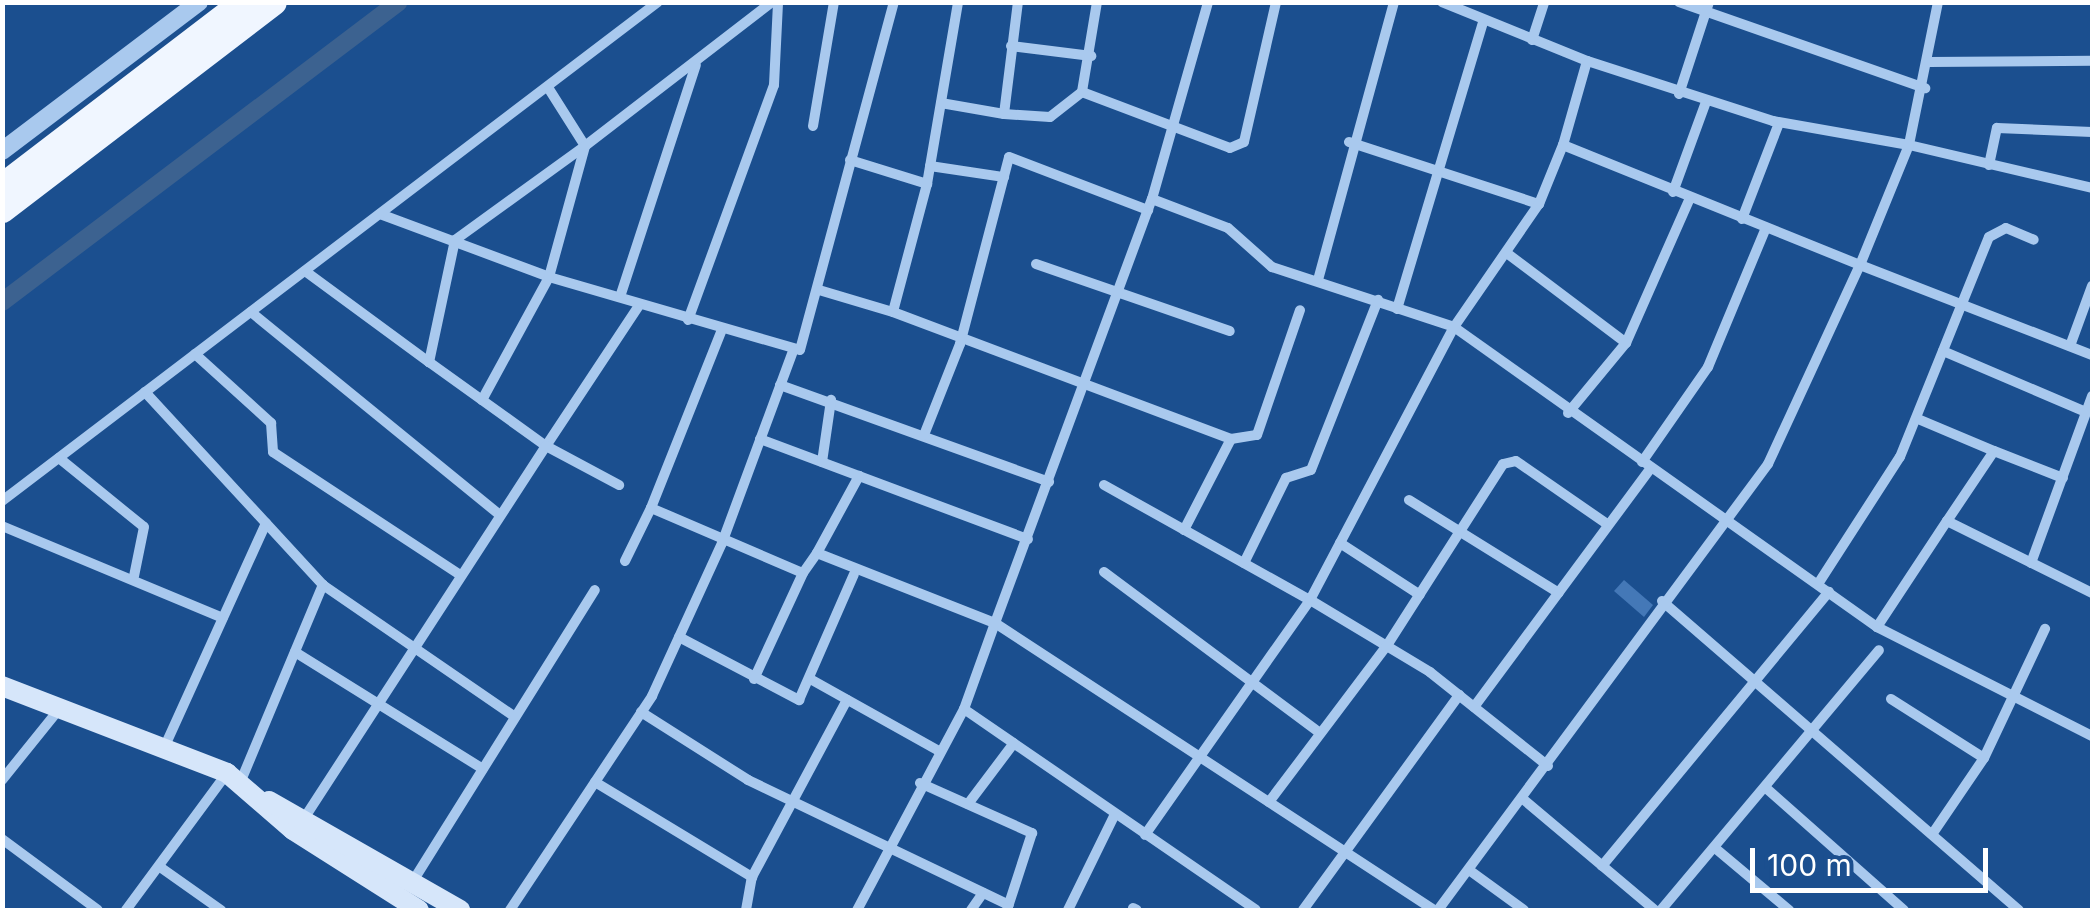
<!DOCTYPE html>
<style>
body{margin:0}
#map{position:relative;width:2095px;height:913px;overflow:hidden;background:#1b4f8f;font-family:Inter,sans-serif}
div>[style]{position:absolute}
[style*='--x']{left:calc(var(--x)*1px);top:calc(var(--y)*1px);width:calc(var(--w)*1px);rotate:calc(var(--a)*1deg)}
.canal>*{height:18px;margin:-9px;padding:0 9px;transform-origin:9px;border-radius:9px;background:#3c6290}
.building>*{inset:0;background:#4478b7}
.minor>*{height:10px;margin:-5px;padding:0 5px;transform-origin:5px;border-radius:5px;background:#a9c9ee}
.tertiary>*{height:18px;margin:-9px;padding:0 9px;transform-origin:9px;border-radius:9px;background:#a9c9ee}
.secondary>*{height:20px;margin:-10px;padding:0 10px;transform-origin:10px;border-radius:10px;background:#d6e6fa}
.primary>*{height:25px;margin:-12.5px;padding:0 12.5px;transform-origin:12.5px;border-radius:12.5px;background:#f0f6ff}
span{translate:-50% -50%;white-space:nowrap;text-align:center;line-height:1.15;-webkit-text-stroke:8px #1b4f8f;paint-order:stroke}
.frame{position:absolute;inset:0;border:5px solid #fff;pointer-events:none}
.scale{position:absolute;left:1750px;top:848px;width:238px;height:45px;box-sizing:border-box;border:5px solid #fff;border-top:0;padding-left:12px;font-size:30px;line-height:35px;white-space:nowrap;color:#fff;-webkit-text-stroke:8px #1b4f8f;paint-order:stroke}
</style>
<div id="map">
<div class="canal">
<div style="--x:2;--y:302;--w:497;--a:-37.1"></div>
</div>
<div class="building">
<div style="clip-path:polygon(1624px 580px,1653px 605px,1644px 617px,1614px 591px)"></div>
</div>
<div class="minor">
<div style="--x:1097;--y:2;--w:91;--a:99.5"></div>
<div style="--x:1082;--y:92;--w:158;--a:20.7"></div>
<div style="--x:1230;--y:148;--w:15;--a:-23"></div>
<div style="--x:1244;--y:142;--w:144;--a:-77.1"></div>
<div style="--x:1442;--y:2;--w:157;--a:22.1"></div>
<div style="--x:1679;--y:2;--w:261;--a:19.3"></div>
<div style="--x:1938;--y:2;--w:146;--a:101.5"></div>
<div style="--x:1909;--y:145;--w:188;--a:13.2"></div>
<div style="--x:1532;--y:40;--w:40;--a:-72"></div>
<div style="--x:1011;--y:46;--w:81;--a:7.1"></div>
<div style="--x:1929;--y:62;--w:163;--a:-0.4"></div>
<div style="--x:549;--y:89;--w:67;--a:57.7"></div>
<div style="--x:585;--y:146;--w:160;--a:144.1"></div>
<div style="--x:455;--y:240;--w:125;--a:102"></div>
<div style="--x:429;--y:362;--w:144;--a:35.7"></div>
<div style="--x:546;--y:446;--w:170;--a:-56.5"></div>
<div style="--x:1679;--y:94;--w:97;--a:-71.9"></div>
<div style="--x:941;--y:103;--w:64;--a:9.9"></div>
<div style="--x:1004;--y:114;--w:113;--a:-82.9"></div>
<div style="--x:1004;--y:114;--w:46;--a:3.7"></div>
<div style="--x:1050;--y:117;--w:41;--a:-38"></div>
<div style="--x:813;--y:126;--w:126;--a:-80.4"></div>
<div style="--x:1349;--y:142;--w:200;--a:18.1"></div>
<div style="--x:850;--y:160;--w:81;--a:17.3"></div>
<div style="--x:927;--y:184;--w:132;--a:104.9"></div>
<div style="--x:893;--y:312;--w:361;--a:20.6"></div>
<div style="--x:1231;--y:439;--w:26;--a:-9"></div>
<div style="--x:1257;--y:435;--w:132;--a:-71"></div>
<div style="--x:1989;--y:165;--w:38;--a:-78"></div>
<div style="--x:1997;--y:128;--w:95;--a:2.4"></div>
<div style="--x:930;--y:166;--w:75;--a:8.5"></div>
<div style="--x:927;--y:184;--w:185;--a:-80.3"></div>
<div style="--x:1673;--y:192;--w:96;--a:-69.9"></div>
<div style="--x:1152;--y:199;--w:205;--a:-74.1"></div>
<div style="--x:380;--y:214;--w:180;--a:20.4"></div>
<div style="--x:549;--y:277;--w:261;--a:16.2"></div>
<div style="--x:800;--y:350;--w:360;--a:-74.9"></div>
<div style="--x:1742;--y:219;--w:103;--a:-68.9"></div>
<div style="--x:1508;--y:254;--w:148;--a:37"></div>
<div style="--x:1626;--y:343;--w:158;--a:-66.2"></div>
<div style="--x:1036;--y:264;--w:205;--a:19.1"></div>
<div style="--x:305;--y:271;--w:154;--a:36.3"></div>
<div style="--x:1318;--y:280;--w:288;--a:-74.7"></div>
<div style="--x:819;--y:290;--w:77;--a:16.6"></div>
<div style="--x:620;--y:297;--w:244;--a:-71.9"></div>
<div style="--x:1397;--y:309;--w:300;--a:-73.3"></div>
<div style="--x:251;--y:312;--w:321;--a:39.2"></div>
<div style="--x:688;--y:320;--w:250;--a:-69.9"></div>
<div style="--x:774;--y:85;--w:83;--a:-87.2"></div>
<div style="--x:721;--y:332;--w:189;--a:111.7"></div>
<div style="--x:651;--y:508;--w:165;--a:23.2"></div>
<div style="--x:803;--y:573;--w:24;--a:-55"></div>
<div style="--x:817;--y:553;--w:191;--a:21.5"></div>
<div style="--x:995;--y:623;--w:91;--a:109.8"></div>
<div style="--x:964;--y:709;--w:228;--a:118"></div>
<div style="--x:2070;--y:346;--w:64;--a:-69.9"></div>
<div style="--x:1943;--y:351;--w:155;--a:23.1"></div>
<div style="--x:195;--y:354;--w:103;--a:42.2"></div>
<div style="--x:271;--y:423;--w:29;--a:86"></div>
<div style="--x:273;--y:452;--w:222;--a:33.3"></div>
<div style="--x:780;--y:385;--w:286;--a:19.8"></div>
<div style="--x:145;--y:392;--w:263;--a:47.3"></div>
<div style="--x:323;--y:585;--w:233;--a:34.5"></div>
<div style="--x:482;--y:400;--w:140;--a:-61.4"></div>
<div style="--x:549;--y:277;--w:136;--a:-74.6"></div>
<div style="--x:585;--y:146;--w:236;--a:-37.6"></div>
<div style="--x:1568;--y:413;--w:91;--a:-50.4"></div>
<div style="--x:1918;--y:419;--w:82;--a:22.8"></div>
<div style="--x:924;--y:435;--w:98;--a:-68.4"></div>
<div style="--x:960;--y:344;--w:193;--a:-75.3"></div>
<div style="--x:1009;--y:157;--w:149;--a:20.9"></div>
<div style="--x:760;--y:439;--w:286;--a:20.5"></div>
<div style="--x:59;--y:458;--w:109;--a:39.1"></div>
<div style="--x:144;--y:527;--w:50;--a:101.5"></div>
<div style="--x:822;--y:462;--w:63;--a:-81.7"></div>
<div style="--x:1642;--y:462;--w:116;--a:-55.2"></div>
<div style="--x:1708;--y:367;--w:151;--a:-67.4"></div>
<div style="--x:1104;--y:485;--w:236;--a:29.2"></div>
<div style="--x:1310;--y:600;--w:287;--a:125.1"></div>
<div style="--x:1409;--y:500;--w:176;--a:31.8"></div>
<div style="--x:2;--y:501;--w:824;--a:-37.26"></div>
<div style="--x:1947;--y:521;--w:84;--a:-56.1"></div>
<div style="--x:1994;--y:451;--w:74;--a:21.4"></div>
<div style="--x:2;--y:526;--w:239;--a:22.6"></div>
<div style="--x:1184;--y:530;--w:102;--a:-62.7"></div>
<div style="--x:1340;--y:543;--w:95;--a:33"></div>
<div style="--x:817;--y:553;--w:88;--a:-61.4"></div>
<div style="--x:625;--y:561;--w:59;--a:-63.9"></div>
<div style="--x:1244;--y:563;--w:95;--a:-63.7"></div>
<div style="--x:1286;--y:478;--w:26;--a:-18"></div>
<div style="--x:1311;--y:470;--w:183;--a:-68.5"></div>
<div style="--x:2031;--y:563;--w:178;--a:-69.9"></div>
<div style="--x:1104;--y:572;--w:269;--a:36.7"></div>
<div style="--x:1818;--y:584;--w:151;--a:-57.2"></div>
<div style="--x:1900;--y:457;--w:237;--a:-68"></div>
<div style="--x:1989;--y:237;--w:19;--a:-28"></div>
<div style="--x:2006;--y:228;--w:30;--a:23"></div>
<div style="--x:1662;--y:601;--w:472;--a:40.9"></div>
<div style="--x:1877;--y:627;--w:127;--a:-56.6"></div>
<div style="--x:1947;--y:521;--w:162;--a:26.4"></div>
<div style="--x:679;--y:637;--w:136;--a:27.7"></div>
<div style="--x:799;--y:700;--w:137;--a:-66.4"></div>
<div style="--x:295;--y:652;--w:221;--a:31.9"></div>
<div style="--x:754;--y:679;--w:117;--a:-65.2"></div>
<div style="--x:812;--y:680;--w:145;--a:29.2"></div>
<div style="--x:1891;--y:699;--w:110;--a:32.4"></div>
<div style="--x:1474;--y:707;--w:297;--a:-53.5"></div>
<div style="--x:964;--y:709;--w:354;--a:34.5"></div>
<div style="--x:641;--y:712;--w:127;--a:32.4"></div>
<div style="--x:748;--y:780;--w:289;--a:25.6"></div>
<div style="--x:164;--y:748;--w:247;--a:-65.6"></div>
<div style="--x:1548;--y:766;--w:151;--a:-141.5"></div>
<div style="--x:1430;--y:672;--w:140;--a:-149"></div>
<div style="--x:1310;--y:600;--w:309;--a:-62.2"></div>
<div style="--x:1454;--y:327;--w:519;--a:35.35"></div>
<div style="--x:1877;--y:627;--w:241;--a:26.9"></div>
<div style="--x:2;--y:780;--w:92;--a:-51.1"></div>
<div style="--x:595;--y:782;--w:184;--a:31.2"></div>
<div style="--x:240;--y:783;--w:215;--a:-67.3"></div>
<div style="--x:920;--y:783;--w:123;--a:24.1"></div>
<div style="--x:1032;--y:833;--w:81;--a:108"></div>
<div style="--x:1766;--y:788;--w:184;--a:41.5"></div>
<div style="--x:1523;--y:799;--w:172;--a:40.1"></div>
<div style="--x:1269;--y:802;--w:194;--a:-53"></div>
<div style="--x:1386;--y:647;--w:217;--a:-57.4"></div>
<div style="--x:1503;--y:464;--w:13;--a:-13"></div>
<div style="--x:1516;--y:461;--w:111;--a:34.7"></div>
<div style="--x:968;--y:804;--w:76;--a:-53"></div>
<div style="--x:305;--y:817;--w:442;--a:-57"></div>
<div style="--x:546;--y:446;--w:83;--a:28.1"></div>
<div style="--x:1933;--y:833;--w:91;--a:-55.8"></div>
<div style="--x:1984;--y:758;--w:143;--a:-64.7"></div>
<div style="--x:2;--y:839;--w:119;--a:36.5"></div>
<div style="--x:1715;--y:848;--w:97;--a:40"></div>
<div style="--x:1602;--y:866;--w:356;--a:-50.4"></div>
<div style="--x:160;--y:867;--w:75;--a:35.2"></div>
<div style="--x:1469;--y:870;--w:68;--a:36"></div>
<div style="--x:413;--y:881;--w:343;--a:-58"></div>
<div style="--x:1133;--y:908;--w:4;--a:27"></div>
<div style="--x:126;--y:910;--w:170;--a:-53.6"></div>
<div style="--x:510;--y:910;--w:257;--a:-56.4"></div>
<div style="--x:652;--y:696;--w:168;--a:-65.4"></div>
<div style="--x:722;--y:543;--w:205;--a:-69.7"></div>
<div style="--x:746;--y:910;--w:34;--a:-80"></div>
<div style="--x:752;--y:877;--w:201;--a:-61.8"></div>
<div style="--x:971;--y:910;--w:21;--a:-55"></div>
<div style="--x:1068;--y:910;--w:107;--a:-63.9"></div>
<div style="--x:1303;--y:910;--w:266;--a:-54"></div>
<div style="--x:1434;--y:910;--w:524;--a:-146.83"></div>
<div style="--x:995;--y:623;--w:452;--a:-69.7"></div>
<div style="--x:1152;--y:199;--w:81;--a:20.9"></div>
<div style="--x:1228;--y:228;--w:59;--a:41.6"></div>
<div style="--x:1272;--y:267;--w:192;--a:18.2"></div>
<div style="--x:1454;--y:327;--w:150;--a:-55.4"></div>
<div style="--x:1539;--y:204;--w:64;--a:-67.9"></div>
<div style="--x:1563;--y:145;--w:320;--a:22"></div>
<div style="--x:1860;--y:265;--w:130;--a:-67.8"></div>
<div style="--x:1909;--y:145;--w:138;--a:-170"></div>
<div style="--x:1773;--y:121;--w:195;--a:-162.1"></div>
<div style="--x:1587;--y:61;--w:87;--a:105.9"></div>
<div style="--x:1438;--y:910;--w:555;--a:-53.5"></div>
<div style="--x:1768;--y:464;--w:219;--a:-65.2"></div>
<div style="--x:1860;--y:265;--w:249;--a:21.2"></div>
<div style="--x:1661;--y:910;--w:339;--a:-50"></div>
</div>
<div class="tertiary">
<div style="--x:2;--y:151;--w:247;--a:-37.1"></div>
</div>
<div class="secondary">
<div style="--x:2;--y:686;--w:241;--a:21.1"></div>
<div style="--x:227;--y:773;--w:87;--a:40.8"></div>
<div style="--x:293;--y:830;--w:149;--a:32.4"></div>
<div style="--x:269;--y:801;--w:220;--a:29.7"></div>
</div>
<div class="primary">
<div style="--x:2;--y:185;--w:301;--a:-37.4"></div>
<div style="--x:2;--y:210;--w:342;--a:-37.4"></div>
</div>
<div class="frame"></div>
<div class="scale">100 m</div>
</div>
